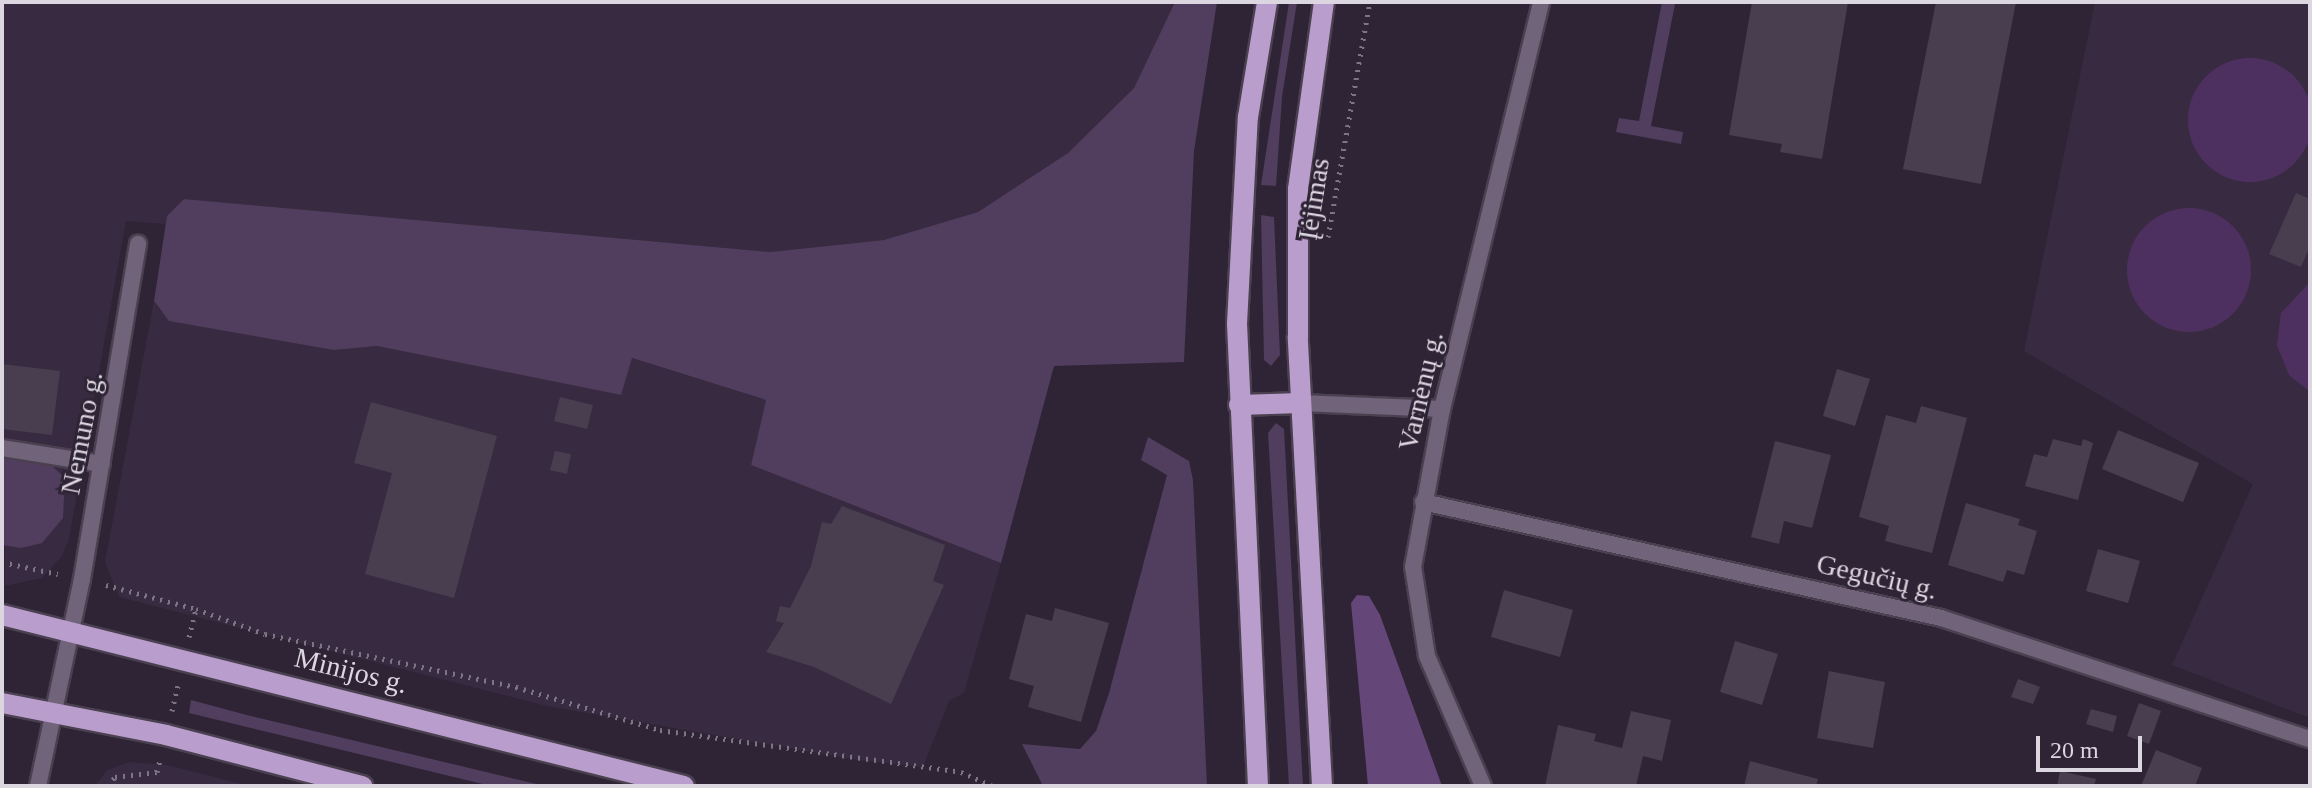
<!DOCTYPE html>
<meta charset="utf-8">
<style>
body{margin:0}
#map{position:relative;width:2312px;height:788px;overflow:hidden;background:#2e2435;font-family:Georgia,serif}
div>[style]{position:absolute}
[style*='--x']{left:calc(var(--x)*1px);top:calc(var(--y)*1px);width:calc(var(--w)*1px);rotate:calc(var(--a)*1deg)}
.built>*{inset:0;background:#382b41}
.green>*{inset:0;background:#513d5e}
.forest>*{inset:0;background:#654678}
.water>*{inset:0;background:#4e3060}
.round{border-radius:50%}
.building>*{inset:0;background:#483e4f}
.path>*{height:5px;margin-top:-2.5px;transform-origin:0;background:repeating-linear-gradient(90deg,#7d7583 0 2px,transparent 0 8px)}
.roads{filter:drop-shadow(2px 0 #4a4050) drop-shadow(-2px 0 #4a4050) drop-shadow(0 2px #4a4050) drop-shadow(0 -2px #4a4050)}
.service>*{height:16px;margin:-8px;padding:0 8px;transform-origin:8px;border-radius:8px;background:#71637a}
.minor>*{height:16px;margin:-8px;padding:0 8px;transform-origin:8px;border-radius:8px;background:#71637a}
.primary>*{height:20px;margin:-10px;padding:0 10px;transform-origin:10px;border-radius:10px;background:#b99dcc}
span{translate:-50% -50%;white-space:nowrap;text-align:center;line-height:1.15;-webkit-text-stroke:6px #2e2435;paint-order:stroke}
.street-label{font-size:28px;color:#dcd6e0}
.frame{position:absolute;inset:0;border:4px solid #dcd6e0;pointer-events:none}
.scale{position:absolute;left:2036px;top:736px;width:106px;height:36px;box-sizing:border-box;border:4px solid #dcd6e0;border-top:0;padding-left:10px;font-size:24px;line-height:28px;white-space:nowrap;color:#dcd6e0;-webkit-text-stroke:6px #2e2435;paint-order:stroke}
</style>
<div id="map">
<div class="built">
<div style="clip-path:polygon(2px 2px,1175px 2px,1134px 88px,1068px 153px,978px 212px,884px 240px,770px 252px,184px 199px,166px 224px,126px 221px,69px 539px,62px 556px,42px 578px,5px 586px)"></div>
<div style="clip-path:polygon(2095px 2px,2310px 2px,2310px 718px,2172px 665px,2253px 484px,2024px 351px)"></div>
<div style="clip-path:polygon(154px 301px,160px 311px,334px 350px,377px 346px,621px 395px,631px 358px,766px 400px,751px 465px,1001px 563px,964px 693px,949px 701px,923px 767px,858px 760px,547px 706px,119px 597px,105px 562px)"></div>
<div style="clip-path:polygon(130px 762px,167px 765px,249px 786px,95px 786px,107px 770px)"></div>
</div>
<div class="green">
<div style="clip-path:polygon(1175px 2px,1217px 2px,1194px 151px,1184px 362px,1054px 366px,1001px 563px,751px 465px,766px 400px,632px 358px,621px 395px,377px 346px,334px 350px,169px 321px,154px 301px,167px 216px,184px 199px,770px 252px,884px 240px,978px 212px,1068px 153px,1134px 88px)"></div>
<div style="clip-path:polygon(1289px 2px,1297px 2px,1282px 97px,1276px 186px,1261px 185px)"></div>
<div style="clip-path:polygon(1662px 2px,1675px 4px,1651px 126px,1683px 132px,1681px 144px,1616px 132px,1619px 118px,1639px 121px)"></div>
<div style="clip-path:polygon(1261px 215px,1274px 217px,1280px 355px,1271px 366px,1264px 360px)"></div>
<div style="clip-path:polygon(1276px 423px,1284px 429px,1303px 786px,1289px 786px,1268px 433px)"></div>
<div style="clip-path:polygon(1148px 437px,1189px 461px,1193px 480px,1207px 786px,1043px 786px,1022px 744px,1080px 749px,1096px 731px,1109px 693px,1167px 475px,1141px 460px)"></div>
<div style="clip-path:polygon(2px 456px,52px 466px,65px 478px,63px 518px,42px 543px,21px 548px,2px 545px)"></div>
<div style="clip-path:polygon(191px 700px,247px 715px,545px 786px,491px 786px,189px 713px)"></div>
</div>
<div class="forest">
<div style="clip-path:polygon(1357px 595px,1369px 596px,1380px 615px,1442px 786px,1368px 786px,1351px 603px)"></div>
</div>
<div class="water">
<div class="round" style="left:2188px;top:58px;width:124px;height:124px"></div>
<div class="round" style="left:2127px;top:208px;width:124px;height:124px"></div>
<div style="clip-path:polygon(2310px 282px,2310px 392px,2289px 375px,2277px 345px,2281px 313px)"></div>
</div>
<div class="building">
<div style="clip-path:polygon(1752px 2px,1848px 2px,1822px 159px,1780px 152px,1782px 144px,1729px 135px)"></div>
<div style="clip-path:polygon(1936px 2px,2016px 2px,1981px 184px,1903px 169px)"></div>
<div style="clip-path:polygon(2296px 193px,2310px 199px,2310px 246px,2301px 267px,2269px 254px)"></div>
<div style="clip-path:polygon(2px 364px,60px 371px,52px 435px,2px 429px)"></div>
<div style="clip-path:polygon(1837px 369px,1870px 379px,1855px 426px,1823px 416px)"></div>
<div style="clip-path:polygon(560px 397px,593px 405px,587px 429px,554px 421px)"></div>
<div style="clip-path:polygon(371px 402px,497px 436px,454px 598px,365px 574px,392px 473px,354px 463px)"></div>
<div style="clip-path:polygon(1921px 406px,1967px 418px,1932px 553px,1885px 541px,1889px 526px,1859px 517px,1886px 415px,1916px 423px)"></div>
<div style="clip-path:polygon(2118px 430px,2199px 463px,2183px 502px,2102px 469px)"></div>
<div style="clip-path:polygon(2053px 439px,2081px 446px,2083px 439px,2093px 443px,2078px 500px,2025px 486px,2034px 454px,2047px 457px)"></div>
<div style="clip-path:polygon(1775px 441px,1831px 455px,1812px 528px,1784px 521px,1779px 544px,1751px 537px)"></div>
<div style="clip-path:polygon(555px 451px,571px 454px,567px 474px,550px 470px)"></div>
<div style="clip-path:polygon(1966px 503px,2020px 519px,2018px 525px,2037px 531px,2024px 575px,2007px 570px,2003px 582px,1948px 565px)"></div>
<div style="clip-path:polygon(842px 506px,945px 545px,933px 581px,944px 585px,891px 704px,814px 667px,766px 652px,784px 623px,776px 621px,780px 606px,790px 608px,811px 566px,822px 522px,831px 524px)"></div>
<div style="clip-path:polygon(2098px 549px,2140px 561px,2128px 603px,2086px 591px)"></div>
<div style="clip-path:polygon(1504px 590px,1573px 610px,1560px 657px,1491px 637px)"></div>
<div style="clip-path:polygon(1055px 608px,1109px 623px,1081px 722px,1028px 707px,1034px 686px,1009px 679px,1026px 614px,1052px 621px)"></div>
<div style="clip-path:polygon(1735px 641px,1778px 654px,1762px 705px,1720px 692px)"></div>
<div style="clip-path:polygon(1829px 671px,1885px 682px,1873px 748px,1817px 738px)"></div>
<div style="clip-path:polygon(2018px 679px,2040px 687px,2033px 704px,2011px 697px)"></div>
<div style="clip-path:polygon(2139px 703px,2161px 711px,2149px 744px,2127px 736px)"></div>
<div style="clip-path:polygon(2091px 709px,2117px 716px,2113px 732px,2086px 724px)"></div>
<div style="clip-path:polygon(1631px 711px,1671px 720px,1662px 761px,1643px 756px,1636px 786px,1545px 786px,1558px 725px,1596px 734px,1594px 741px,1622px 748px)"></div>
<div style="clip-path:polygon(2156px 750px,2202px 768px,2195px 786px,2141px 786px)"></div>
<div style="clip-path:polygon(1750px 761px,1818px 779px,1816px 786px,1744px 786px)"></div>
<div style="clip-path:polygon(2060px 771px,2096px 779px,2094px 786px,2057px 786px)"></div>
</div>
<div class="path">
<div style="--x:1328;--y:237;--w:239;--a:-79.9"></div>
<div style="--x:2;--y:562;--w:57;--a:12.1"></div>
<div style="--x:106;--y:585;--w:93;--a:14.9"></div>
<div style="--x:196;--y:609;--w:73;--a:19.9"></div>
<div style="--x:265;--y:634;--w:257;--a:11.9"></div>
<div style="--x:516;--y:687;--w:150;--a:16.6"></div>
<div style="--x:660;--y:730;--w:304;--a:7.9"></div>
<div style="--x:961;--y:772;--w:34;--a:24"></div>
<div style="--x:189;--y:637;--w:29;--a:-76"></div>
<div style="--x:172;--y:711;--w:26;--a:-77"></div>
<div style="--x:108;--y:786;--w:11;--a:-52"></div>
<div style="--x:115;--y:777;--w:42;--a:-6.8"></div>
<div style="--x:157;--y:772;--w:12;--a:-76"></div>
</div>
<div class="roads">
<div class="service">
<div style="--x:2;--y:448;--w:101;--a:9.1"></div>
</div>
<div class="minor">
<div style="--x:1301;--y:403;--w:141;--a:2.4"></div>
<div style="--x:1423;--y:502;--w:531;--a:12.62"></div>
<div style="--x:1941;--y:618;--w:388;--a:18.2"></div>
<div style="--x:38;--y:786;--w:212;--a:-78"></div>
<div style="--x:82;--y:579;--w:340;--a:-80.5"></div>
<div style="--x:1483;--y:786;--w:142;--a:-113.3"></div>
<div style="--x:1427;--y:656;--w:90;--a:-98.9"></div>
<div style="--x:1413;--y:567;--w:161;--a:-79.6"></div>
<div style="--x:1442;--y:409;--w:419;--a:-76.3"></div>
</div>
<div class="primary">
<div style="--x:1239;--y:405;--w:62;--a:-1.8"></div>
<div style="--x:2;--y:615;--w:703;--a:14.08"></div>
<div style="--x:2;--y:703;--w:167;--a:11"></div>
<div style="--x:166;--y:735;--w:203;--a:14.6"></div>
<div style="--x:1258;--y:786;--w:462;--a:-92.6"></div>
<div style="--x:1237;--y:324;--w:207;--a:-87"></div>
<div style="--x:1248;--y:117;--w:117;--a:-80.6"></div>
<div style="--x:1322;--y:786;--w:450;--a:-93.1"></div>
<div style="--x:1298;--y:337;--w:148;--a:-90"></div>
<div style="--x:1298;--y:189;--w:189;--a:-82.1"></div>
</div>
</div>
<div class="street-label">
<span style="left:1314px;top:199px;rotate:-81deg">Įėjimas</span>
<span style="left:1421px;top:391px;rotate:-77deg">Varnėnų g.</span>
<span style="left:82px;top:433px;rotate:-79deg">Nemuno g.</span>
<span style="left:1877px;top:577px;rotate:13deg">Gegučių g.</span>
<span style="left:351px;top:671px;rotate:14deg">Minijos g.</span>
</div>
<div class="frame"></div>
<div class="scale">20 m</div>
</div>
